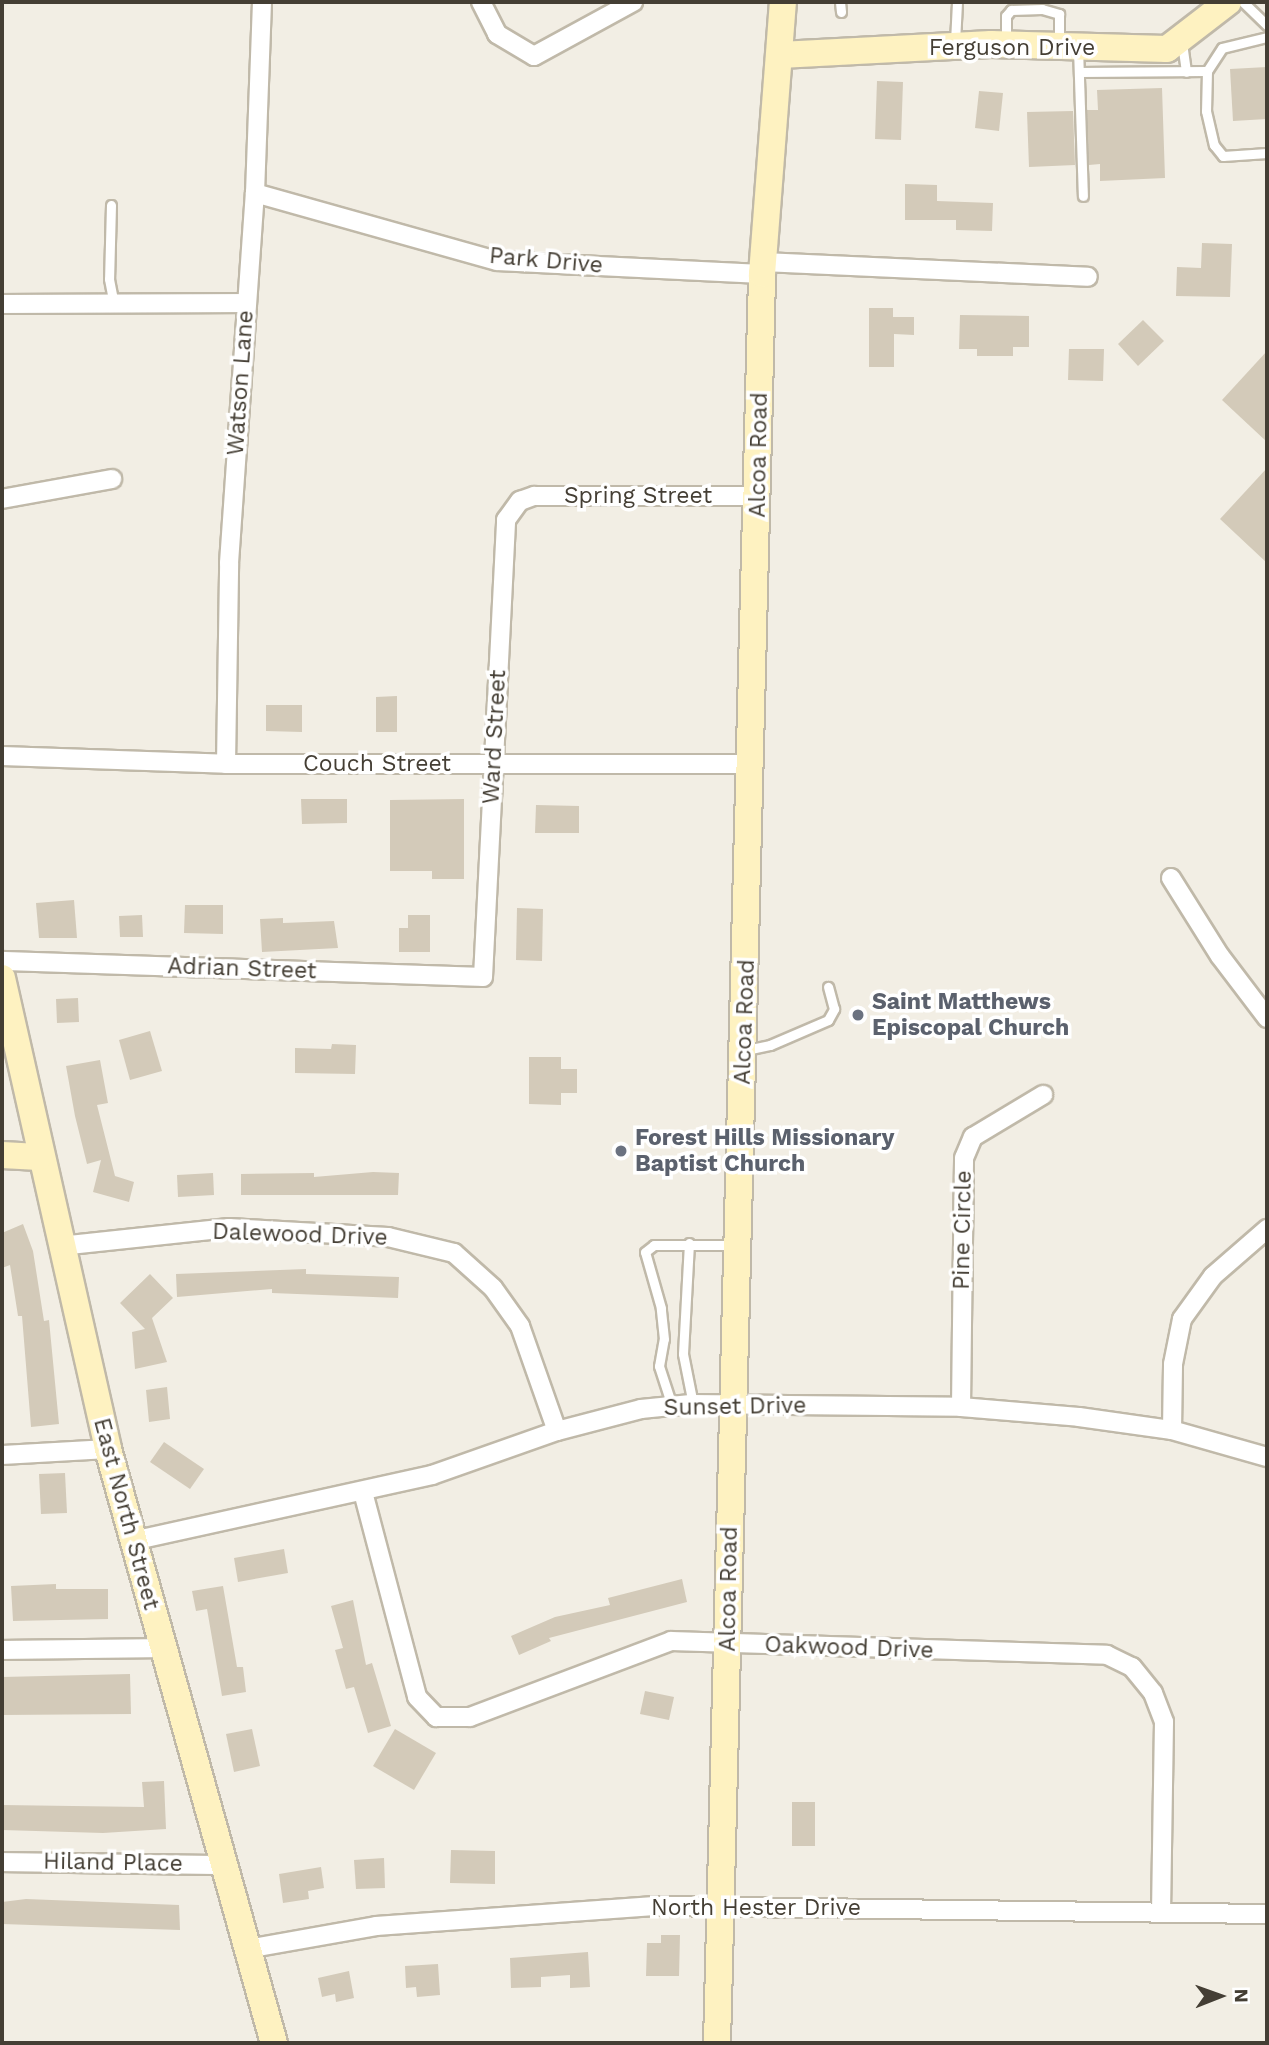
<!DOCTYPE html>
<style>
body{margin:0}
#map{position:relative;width:1269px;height:2045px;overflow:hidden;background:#f2eee4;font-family:"Work Sans",sans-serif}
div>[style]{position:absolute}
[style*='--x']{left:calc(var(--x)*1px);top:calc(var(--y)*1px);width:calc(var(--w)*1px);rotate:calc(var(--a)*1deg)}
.building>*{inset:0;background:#d3cab9}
.roads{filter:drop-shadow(2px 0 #c0b9a9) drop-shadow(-2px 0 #c0b9a9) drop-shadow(0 2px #c0b9a9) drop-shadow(0 -2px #c0b9a9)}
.lane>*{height:9px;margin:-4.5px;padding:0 4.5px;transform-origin:4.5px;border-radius:4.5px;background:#fff}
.street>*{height:18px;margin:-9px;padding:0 9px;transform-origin:9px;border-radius:9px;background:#fff}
.secondary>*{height:26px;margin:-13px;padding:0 13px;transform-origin:13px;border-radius:13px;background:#fef2c1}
.dots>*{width:19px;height:19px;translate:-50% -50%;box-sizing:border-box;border:4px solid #fff;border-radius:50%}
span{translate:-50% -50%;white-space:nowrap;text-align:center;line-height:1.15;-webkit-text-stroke:7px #fff;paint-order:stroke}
.street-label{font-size:23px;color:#443e34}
.worship-label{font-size:23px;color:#5b616d;font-weight:700}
.left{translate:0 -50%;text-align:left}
.frame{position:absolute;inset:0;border:4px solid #443e34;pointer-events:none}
.north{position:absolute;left:1185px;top:1961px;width:70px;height:70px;-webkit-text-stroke:5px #fff;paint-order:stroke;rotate:89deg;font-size:19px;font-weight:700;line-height:28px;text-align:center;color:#443e34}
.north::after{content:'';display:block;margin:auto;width:24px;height:32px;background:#443e34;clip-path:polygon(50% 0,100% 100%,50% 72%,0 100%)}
</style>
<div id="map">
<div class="building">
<div style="clip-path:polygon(1267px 67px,1267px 119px,1233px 121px,1230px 69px)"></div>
<div style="clip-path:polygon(877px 81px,903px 82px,901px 140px,875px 139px)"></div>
<div style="clip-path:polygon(1162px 88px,1165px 178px,1100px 181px,1100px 164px,1089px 165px,1087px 110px,1098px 110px,1097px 90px)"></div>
<div style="clip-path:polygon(979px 91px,1003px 93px,999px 131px,975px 128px)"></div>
<div style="clip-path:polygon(1073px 111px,1075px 165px,1029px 167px,1027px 112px)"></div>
<div style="clip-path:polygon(905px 184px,937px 185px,937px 201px,993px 203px,992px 231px,956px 230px,956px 220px,905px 220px)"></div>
<div style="clip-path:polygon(1202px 243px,1232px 244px,1230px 297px,1176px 296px,1177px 267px,1201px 268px)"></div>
<div style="clip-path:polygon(869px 308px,893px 308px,893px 317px,914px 317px,914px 335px,894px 334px,894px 367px,869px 367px)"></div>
<div style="clip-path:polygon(960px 315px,1029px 316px,1029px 347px,1013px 347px,1013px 356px,977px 356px,977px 349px,959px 349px)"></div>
<div style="clip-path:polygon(1143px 320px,1164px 341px,1138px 366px,1118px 344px)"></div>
<div style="clip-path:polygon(1069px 349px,1104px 349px,1103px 381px,1068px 380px)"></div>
<div style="clip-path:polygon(1267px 351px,1267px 442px,1222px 400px)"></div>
<div style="clip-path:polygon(1267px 468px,1267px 563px,1220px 519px)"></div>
<div style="clip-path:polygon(397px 696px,397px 732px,376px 732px,376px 697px)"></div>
<div style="clip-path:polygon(266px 705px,302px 705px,302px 732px,266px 731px)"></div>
<div style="clip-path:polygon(301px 799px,347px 799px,347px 823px,302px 824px)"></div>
<div style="clip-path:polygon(464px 799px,464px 879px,432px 879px,432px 871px,390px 871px,390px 800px)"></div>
<div style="clip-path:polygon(536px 805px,579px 806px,579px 833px,535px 833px)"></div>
<div style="clip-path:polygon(74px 900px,77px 938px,39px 938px,36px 903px)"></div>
<div style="clip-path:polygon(185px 905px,223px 905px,223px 934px,184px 933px)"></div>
<div style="clip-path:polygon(517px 908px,543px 909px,542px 961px,516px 960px)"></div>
<div style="clip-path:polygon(142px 915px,143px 937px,120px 937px,119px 916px)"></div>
<div style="clip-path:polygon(408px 915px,430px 915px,430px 952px,399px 952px,399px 928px,408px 928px)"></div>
<div style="clip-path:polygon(283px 918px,283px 923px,334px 921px,338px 948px,262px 952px,260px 919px)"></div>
<div style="clip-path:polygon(78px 998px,79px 1022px,57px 1023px,56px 999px)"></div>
<div style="clip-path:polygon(150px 1031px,162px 1071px,130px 1080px,119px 1040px)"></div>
<div style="clip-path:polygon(332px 1044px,356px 1045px,355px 1074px,295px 1073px,295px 1048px,331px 1049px)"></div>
<div style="clip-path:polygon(529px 1057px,561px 1057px,561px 1069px,577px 1069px,577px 1093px,561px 1093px,561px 1105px,529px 1104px)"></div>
<div style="clip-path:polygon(100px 1060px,108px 1103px,97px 1105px,115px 1176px,134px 1182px,129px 1202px,93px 1192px,101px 1160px,87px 1164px,75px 1116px,66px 1066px)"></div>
<div style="clip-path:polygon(373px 1172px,399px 1173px,398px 1195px,241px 1195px,241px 1174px,314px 1173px,314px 1177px)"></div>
<div style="clip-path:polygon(213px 1173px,214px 1195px,178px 1197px,177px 1175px)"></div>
<div style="clip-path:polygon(23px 1224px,33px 1251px,44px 1321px,49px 1320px,59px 1424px,31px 1427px,22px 1316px,18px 1316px,10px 1265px,2px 1268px,2px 1233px)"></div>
<div style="clip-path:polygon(306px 1269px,306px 1274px,399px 1277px,398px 1298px,272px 1293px,272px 1289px,177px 1297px,176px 1274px)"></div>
<div style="clip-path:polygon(150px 1274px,173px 1298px,152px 1318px,167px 1362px,135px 1369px,132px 1332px,145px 1329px,120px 1303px)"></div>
<div style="clip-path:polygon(167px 1387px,170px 1419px,149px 1422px,146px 1390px)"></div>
<div style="clip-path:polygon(164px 1442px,204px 1469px,190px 1489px,150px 1462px)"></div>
<div style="clip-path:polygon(65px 1473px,67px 1513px,41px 1514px,39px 1474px)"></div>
<div style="clip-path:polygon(284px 1549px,288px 1573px,238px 1582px,234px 1558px)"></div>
<div style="clip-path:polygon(682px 1579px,687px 1602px,549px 1638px,551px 1641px,519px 1655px,511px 1636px,555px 1617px,610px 1605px,608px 1598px)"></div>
<div style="clip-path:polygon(56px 1584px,56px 1589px,108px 1589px,108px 1619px,13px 1621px,11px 1586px)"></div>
<div style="clip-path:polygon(223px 1586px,237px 1667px,243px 1667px,246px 1692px,222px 1696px,207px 1609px,196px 1611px,192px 1591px)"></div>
<div style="clip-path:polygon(353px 1600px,366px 1665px,372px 1663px,391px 1726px,368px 1733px,354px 1687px,346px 1689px,335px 1650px,343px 1648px,331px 1606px)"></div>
<div style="clip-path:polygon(130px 1674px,131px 1714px,2px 1715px,2px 1677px)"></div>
<div style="clip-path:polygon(645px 1691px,674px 1697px,669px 1720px,640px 1714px)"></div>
<div style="clip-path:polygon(252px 1729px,260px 1766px,234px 1772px,226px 1734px)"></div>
<div style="clip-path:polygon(395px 1729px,436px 1753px,414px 1790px,373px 1766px)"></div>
<div style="clip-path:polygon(164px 1781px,166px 1829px,103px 1833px,2px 1830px,2px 1805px,144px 1807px,142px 1782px)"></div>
<div style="clip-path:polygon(792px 1802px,815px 1802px,815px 1846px,792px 1846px)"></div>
<div style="clip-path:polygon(451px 1850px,495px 1851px,495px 1884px,450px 1883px)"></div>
<div style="clip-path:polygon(384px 1858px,385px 1888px,356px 1889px,354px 1860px)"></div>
<div style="clip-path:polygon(321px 1867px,324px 1888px,308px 1891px,309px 1899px,283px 1903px,279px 1874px)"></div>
<div style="clip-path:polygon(26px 1899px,179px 1905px,180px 1930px,2px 1924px,2px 1902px)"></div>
<div style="clip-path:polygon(661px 1935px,680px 1935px,679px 1976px,646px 1976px,647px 1943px,661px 1943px)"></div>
<div style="clip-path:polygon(588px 1952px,590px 1987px,570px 1988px,570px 1975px,541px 1977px,541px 1987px,511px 1988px,510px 1958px)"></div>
<div style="clip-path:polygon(438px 1964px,440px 1995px,417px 1997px,416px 1987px,406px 1988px,405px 1966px)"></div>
<div style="clip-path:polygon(349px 1971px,354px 1998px,336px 2002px,335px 1994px,322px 1997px,318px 1978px)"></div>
</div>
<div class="roads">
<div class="lane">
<div style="--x:840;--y:2;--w:10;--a:84"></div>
<div style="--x:1243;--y:2;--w:33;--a:44"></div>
<div style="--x:1267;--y:37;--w:46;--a:166.3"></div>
<div style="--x:1222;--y:48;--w:27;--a:123"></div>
<div style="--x:1207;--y:71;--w:40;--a:91.4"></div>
<div style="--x:1206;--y:111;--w:35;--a:77"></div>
<div style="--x:1214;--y:145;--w:14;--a:51"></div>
<div style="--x:1223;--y:156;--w:44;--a:-3.9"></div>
<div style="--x:1006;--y:41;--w:25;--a:-90"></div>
<div style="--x:1006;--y:16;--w:8;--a:-50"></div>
<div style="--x:1011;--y:10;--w:31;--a:-2"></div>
<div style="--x:1042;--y:9;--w:18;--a:16"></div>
<div style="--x:1059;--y:14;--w:30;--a:90"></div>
<div style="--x:955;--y:42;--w:40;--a:-87.1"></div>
<div style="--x:1182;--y:43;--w:29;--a:82"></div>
<div style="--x:1078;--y:48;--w:148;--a:88.1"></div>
<div style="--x:1079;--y:72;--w:128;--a:-0.4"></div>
<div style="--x:111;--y:205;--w:74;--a:91.5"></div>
<div style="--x:109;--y:279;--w:25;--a:79"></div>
<div style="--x:746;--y:1050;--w:25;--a:-12"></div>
<div style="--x:770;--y:1045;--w:63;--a:-23.3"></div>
<div style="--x:828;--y:1020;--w:13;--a:-61"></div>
<div style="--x:834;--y:1009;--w:23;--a:-105"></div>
<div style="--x:689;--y:1243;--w:111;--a:93.1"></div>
<div style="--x:683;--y:1354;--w:51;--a:78.7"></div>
<div style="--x:672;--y:1406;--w:42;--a:-108"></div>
<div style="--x:659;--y:1366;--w:27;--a:-80"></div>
<div style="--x:664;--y:1339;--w:31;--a:-96"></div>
<div style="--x:661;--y:1308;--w:58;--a:-105.9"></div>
<div style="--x:645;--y:1252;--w:11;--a:-38"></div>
<div style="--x:654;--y:1245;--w:79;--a:0"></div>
</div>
<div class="street">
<div style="--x:481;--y:2;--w:36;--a:63"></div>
<div style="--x:497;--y:34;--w:43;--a:30.7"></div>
<div style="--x:534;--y:56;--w:113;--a:-28.6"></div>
<div style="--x:255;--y:193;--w:251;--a:15.7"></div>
<div style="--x:497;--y:261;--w:265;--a:2.8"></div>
<div style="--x:763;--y:262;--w:325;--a:2.6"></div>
<div style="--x:2;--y:304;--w:244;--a:-0.2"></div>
<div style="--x:2;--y:499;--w:112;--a:-10.3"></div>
<div style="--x:2;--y:756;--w:224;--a:2"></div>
<div style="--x:226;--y:764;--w:526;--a:0"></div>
<div style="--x:226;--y:764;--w:201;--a:-89.1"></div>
<div style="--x:229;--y:563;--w:371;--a:-86"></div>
<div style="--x:255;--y:193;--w:191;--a:-87.9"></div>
<div style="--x:1171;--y:878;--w:92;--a:57.9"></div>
<div style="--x:1220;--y:956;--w:78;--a:52.8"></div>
<div style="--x:2;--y:961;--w:481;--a:1.9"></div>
<div style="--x:483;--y:977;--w:458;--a:-87.1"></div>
<div style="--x:506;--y:520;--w:24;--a:-54"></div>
<div style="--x:520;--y:501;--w:15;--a:-20"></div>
<div style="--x:534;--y:496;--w:224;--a:0"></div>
<div style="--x:60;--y:1246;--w:170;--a:-6.1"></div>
<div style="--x:229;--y:1228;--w:159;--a:3.2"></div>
<div style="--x:388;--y:1237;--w:68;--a:13.6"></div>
<div style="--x:454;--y:1253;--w:52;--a:41.9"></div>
<div style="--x:493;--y:1288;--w:47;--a:54.6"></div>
<div style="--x:520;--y:1326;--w:111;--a:70.6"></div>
<div style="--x:961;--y:1407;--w:249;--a:-89.3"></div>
<div style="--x:964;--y:1158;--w:23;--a:-67"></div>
<div style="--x:973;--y:1137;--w:82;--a:-31"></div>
<div style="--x:1172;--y:1430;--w:66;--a:-89.1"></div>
<div style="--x:1173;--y:1364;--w:46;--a:-78.7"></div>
<div style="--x:1182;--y:1319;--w:53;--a:-54.2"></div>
<div style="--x:1213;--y:1276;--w:72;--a:-41"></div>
<div style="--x:2;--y:1455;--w:106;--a:-3.2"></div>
<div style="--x:363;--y:1492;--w:212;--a:75.2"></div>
<div style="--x:417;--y:1697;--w:28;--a:46"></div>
<div style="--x:436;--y:1717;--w:34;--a:0"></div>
<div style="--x:470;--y:1717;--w:215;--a:-20.7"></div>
<div style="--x:671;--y:1641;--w:436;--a:1.8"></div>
<div style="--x:1107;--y:1655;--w:28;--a:26"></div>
<div style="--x:1132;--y:1667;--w:33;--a:51"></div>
<div style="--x:1153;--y:1693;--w:31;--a:69"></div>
<div style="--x:1164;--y:1722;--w:191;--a:90.9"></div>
<div style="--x:132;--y:1541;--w:307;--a:-12.4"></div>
<div style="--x:432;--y:1475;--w:133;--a:-19.4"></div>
<div style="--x:557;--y:1431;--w:87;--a:-14.7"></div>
<div style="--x:641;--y:1409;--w:50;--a:-5.7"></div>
<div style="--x:691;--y:1404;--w:270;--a:0.6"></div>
<div style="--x:961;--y:1407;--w:118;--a:4.8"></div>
<div style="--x:1079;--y:1417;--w:94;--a:8"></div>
<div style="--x:1172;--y:1430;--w:99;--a:15.9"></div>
<div style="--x:2;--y:1650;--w:159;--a:-0.7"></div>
<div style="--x:2;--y:1862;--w:223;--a:0.8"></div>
<div style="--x:247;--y:1949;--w:131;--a:-10.1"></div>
<div style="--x:376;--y:1926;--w:279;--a:-4.1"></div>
<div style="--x:654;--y:1906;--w:613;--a:0.75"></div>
</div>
<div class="secondary">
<div style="--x:780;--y:55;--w:211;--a:-3"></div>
<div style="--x:991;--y:44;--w:176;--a:1.6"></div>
<div style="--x:1167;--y:49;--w:77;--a:-37.6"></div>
<div style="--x:2;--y:978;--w:483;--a:77.3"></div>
<div style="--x:108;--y:1449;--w:617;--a:74.39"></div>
<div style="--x:2;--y:1155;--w:37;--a:3"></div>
<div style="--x:717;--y:2043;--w:1770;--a:-88.54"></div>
<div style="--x:762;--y:274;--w:273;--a:-85.6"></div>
</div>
</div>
<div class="dots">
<div style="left:858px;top:1015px;background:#6b7280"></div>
<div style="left:621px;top:1151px;background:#6b7280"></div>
</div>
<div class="street-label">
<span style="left:1012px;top:48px">Ferguson Drive</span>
<span style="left:546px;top:261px;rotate:5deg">Park Drive</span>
<span style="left:241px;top:383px;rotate:-86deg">Watson Lane</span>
<span style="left:759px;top:455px;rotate:-89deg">Alcoa Road</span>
<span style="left:638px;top:496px">Spring Street</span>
<span style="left:495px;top:737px;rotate:-87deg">Ward Street</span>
<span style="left:377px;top:764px">Couch Street</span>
<span style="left:242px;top:969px;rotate:2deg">Adrian Street</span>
<span style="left:745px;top:1022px;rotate:-88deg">Alcoa Road</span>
<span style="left:963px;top:1230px;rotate:-89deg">Pine Circle</span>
<span style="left:300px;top:1235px;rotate:2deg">Dalewood Drive</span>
<span style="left:735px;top:1407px;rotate:-1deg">Sunset Drive</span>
<span style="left:126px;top:1514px;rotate:75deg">East North Street</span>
<span style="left:729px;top:1589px;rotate:-89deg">Alcoa Road</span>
<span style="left:849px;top:1648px;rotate:2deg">Oakwood Drive</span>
<span style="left:113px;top:1863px;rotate:1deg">Hiland Place</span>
<span style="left:756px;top:1908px">North Hester Drive</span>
</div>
<div class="worship-label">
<span class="left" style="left:872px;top:1015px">Saint Matthews<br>Episcopal Church</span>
<span class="left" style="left:635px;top:1151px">Forest Hills Missionary<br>Baptist Church</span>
</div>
<div class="frame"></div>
<div class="north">N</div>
</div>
